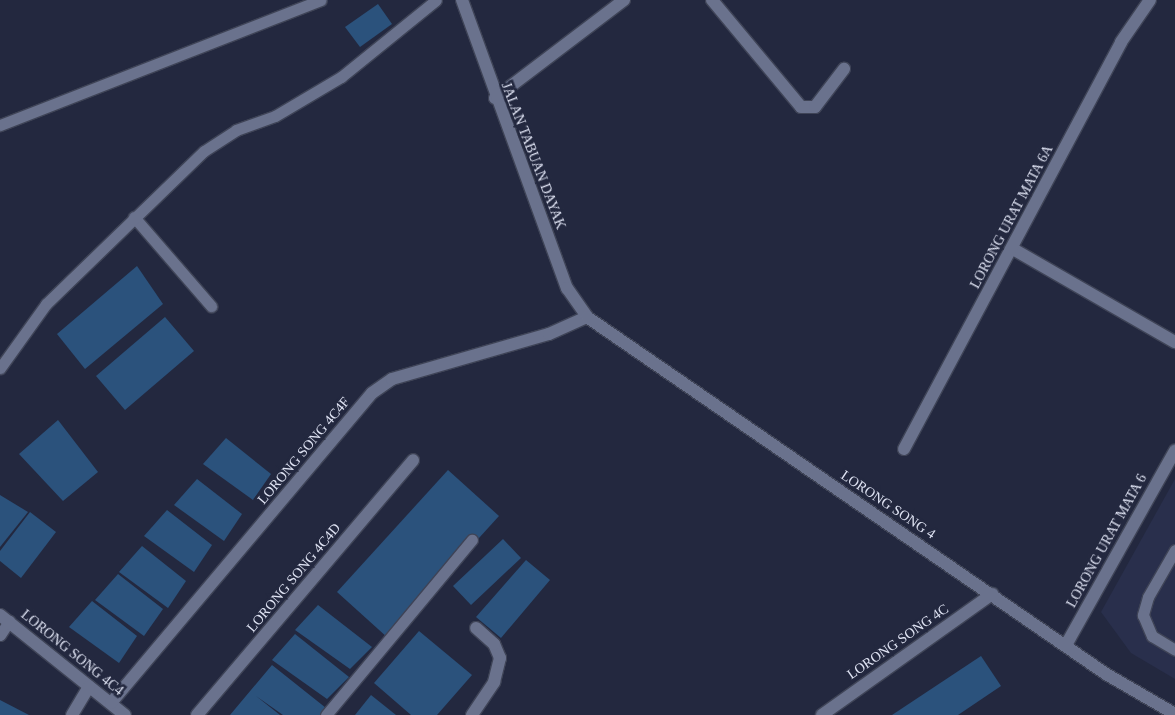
<!DOCTYPE html>
<style>
body{margin:0}
#map{position:relative;width:1175px;height:715px;overflow:hidden;background:#23283f;font-family:"Times New Roman",serif}
div>[style]{position:absolute}
[style*='--x']{left:calc(var(--x)*1px);top:calc(var(--y)*1px);width:calc(var(--w)*1px);rotate:calc(var(--a)*1deg)}
.built>*{inset:0;background:#292f4c}
.building>*{inset:0;background:#2b527c}
.roads{filter:drop-shadow(1px 0 #3f4457) drop-shadow(-1px 0 #3f4457) drop-shadow(0 1px #3f4457) drop-shadow(0 -1px #3f4457)}
.lane>*{height:11px;margin:-5.5px;padding:0 5.5px;transform-origin:5.5px;border-radius:5.5px;background:#6a728d}
.street>*{height:12px;margin:-6px;padding:0 6px;transform-origin:6px;border-radius:6px;background:#6a728d}
.secondary>*{height:12px;margin:-6px;padding:0 6px;transform-origin:6px;border-radius:6px;background:#6a728d}
span{translate:-50% -50%;white-space:nowrap;text-align:center;line-height:1.15;-webkit-text-stroke:5px #23283f;paint-order:stroke}
.street-label{font-size:14px;color:#e0e4f4}
</style>
<div id="map">
<div class="built">
<div style="clip-path:polygon(1175px 479px,1175px 679px,1131px 653px,1101px 612px)"></div>
</div>
<div class="building">
<div style="clip-path:polygon(378px 4px,392px 24px,360px 47px,345px 27px)"></div>
<div style="clip-path:polygon(137px 266px,163px 304px,85px 369px,57px 334px)"></div>
<div style="clip-path:polygon(165px 317px,194px 351px,125px 410px,96px 376px)"></div>
<div style="clip-path:polygon(58px 420px,98px 472px,63px 501px,19px 454px)"></div>
<div style="clip-path:polygon(226px 438px,271px 474px,253px 500px,203px 464px)"></div>
<div style="clip-path:polygon(448px 470px,499px 516px,388px 638px,337px 592px)"></div>
<div style="clip-path:polygon(197px 479px,242px 514px,224px 541px,174px 505px)"></div>
<div style="clip-path:polygon(0 495px,28px 512px,0 547px)"></div>
<div style="clip-path:polygon(167px 510px,212px 545px,194px 572px,144px 536px)"></div>
<div style="clip-path:polygon(30px 512px,56px 532px,21px 578px,0 561px,0 551px)"></div>
<div style="clip-path:polygon(503px 539px,521px 558px,471px 605px,453px 586px)"></div>
<div style="clip-path:polygon(142px 546px,186px 581px,168px 608px,119px 572px)"></div>
<div style="clip-path:polygon(526px 560px,550px 580px,501px 638px,476px 617px)"></div>
<div style="clip-path:polygon(118px 574px,163px 609px,144px 636px,95px 600px)"></div>
<div style="clip-path:polygon(92px 601px,137px 636px,119px 663px,69px 627px)"></div>
<div style="clip-path:polygon(318px 605px,372px 647px,350px 669px,295px 630px)"></div>
<div style="clip-path:polygon(419px 631px,472px 675px,437px 715px,411px 715px,374px 683px)"></div>
<div style="clip-path:polygon(295px 634px,349px 677px,327px 699px,272px 660px)"></div>
<div style="clip-path:polygon(981px 656px,1001px 686px,958px 715px,892px 715px)"></div>
<div style="clip-path:polygon(272px 665px,326px 708px,320px 715px,283px 715px,256px 696px,280px 715px,230px 715px)"></div>
<div style="clip-path:polygon(371px 695px,396px 715px,355px 715px)"></div>
<div style="clip-path:polygon(0 700px,29px 715px,0 715px)"></div>
</div>
<div class="roads">
<div class="lane">
<div style="--x:0;--y:125;--w:344;--a:-21.3"></div>
<div style="--x:134;--y:217;--w:118;--a:49.1"></div>
<div style="--x:0;--y:368;--w:79;--a:-54.3"></div>
<div style="--x:46;--y:304;--w:220;--a:-44.1"></div>
<div style="--x:204;--y:151;--w:38;--a:-33"></div>
<div style="--x:236;--y:130;--w:41;--a:-19.7"></div>
<div style="--x:275;--y:116;--w:77;--a:-30.6"></div>
<div style="--x:341;--y:77;--w:122;--a:-39"></div>
<div style="--x:1175;--y:550;--w:54;--a:119.9"></div>
<div style="--x:1148;--y:597;--w:19;--a:106"></div>
<div style="--x:1143;--y:615;--w:23;--a:67"></div>
<div style="--x:1152;--y:636;--w:27;--a:31"></div>
<div style="--x:0;--y:635;--w:17;--a:-57"></div>
<div style="--x:326;--y:715;--w:228;--a:-50.2"></div>
</div>
<div class="street">
<div style="--x:712;--y:0;--w:139;--a:50.2"></div>
<div style="--x:801;--y:107;--w:14;--a:0"></div>
<div style="--x:815;--y:107;--w:48;--a:-52.7"></div>
<div style="--x:495;--y:98;--w:162;--a:-37.2"></div>
<div style="--x:1013;--y:249;--w:187;--a:29.9"></div>
<div style="--x:904;--y:449;--w:461;--a:-61.9"></div>
<div style="--x:1121;--y:42;--w:51;--a:-55.4"></div>
<div style="--x:0;--y:615;--w:160;--a:38.7"></div>
<div style="--x:1066;--y:645;--w:223;--a:-60.7"></div>
<div style="--x:111;--y:703;--w:405;--a:-49.9"></div>
<div style="--x:372;--y:393;--w:24;--a:-35"></div>
<div style="--x:392;--y:379;--w:163;--a:-16"></div>
<div style="--x:549;--y:334;--w:42;--a:-24.1"></div>
<div style="--x:72;--y:715;--w:33;--a:-59"></div>
<div style="--x:197;--y:715;--w:334;--a:-49.7"></div>
<div style="--x:472;--y:715;--w:40;--a:-56"></div>
<div style="--x:494;--y:682;--w:25;--a:-76"></div>
<div style="--x:500;--y:658;--w:15;--a:-113"></div>
<div style="--x:494;--y:644;--w:24;--a:-138"></div>
<div style="--x:822;--y:715;--w:209;--a:-35.4"></div>
</div>
<div class="secondary">
<div style="--x:462;--y:0;--w:307;--a:70"></div>
<div style="--x:567;--y:288;--w:35;--a:55"></div>
<div style="--x:587;--y:317;--w:630;--a:34.52"></div>
<div style="--x:1106;--y:674;--w:80;--a:30.1"></div>
</div>
</div>
<div class="street-label">
<span style="left:533px;top:156px;rotate:69deg">JALAN TABUAN DAYAK</span>
<span style="left:1012px;top:217px;rotate:-62deg">LORONG URAT MATA 6A</span>
<span style="left:304px;top:451px;rotate:-50deg">LORONG SONG 4C4F</span>
<span style="left:888px;top:505px;rotate:34deg">LORONG SONG 4</span>
<span style="left:1107px;top:541px;rotate:-61deg">LORONG URAT MATA 6</span>
<span style="left:294px;top:578px;rotate:-50deg">LORONG SONG 4C4D</span>
<span style="left:898px;top:642px;rotate:-35deg">LORONG SONG 4C</span>
<span style="left:72px;top:653px;rotate:39deg">LORONG SONG 4C4</span>
</div>
</div>
